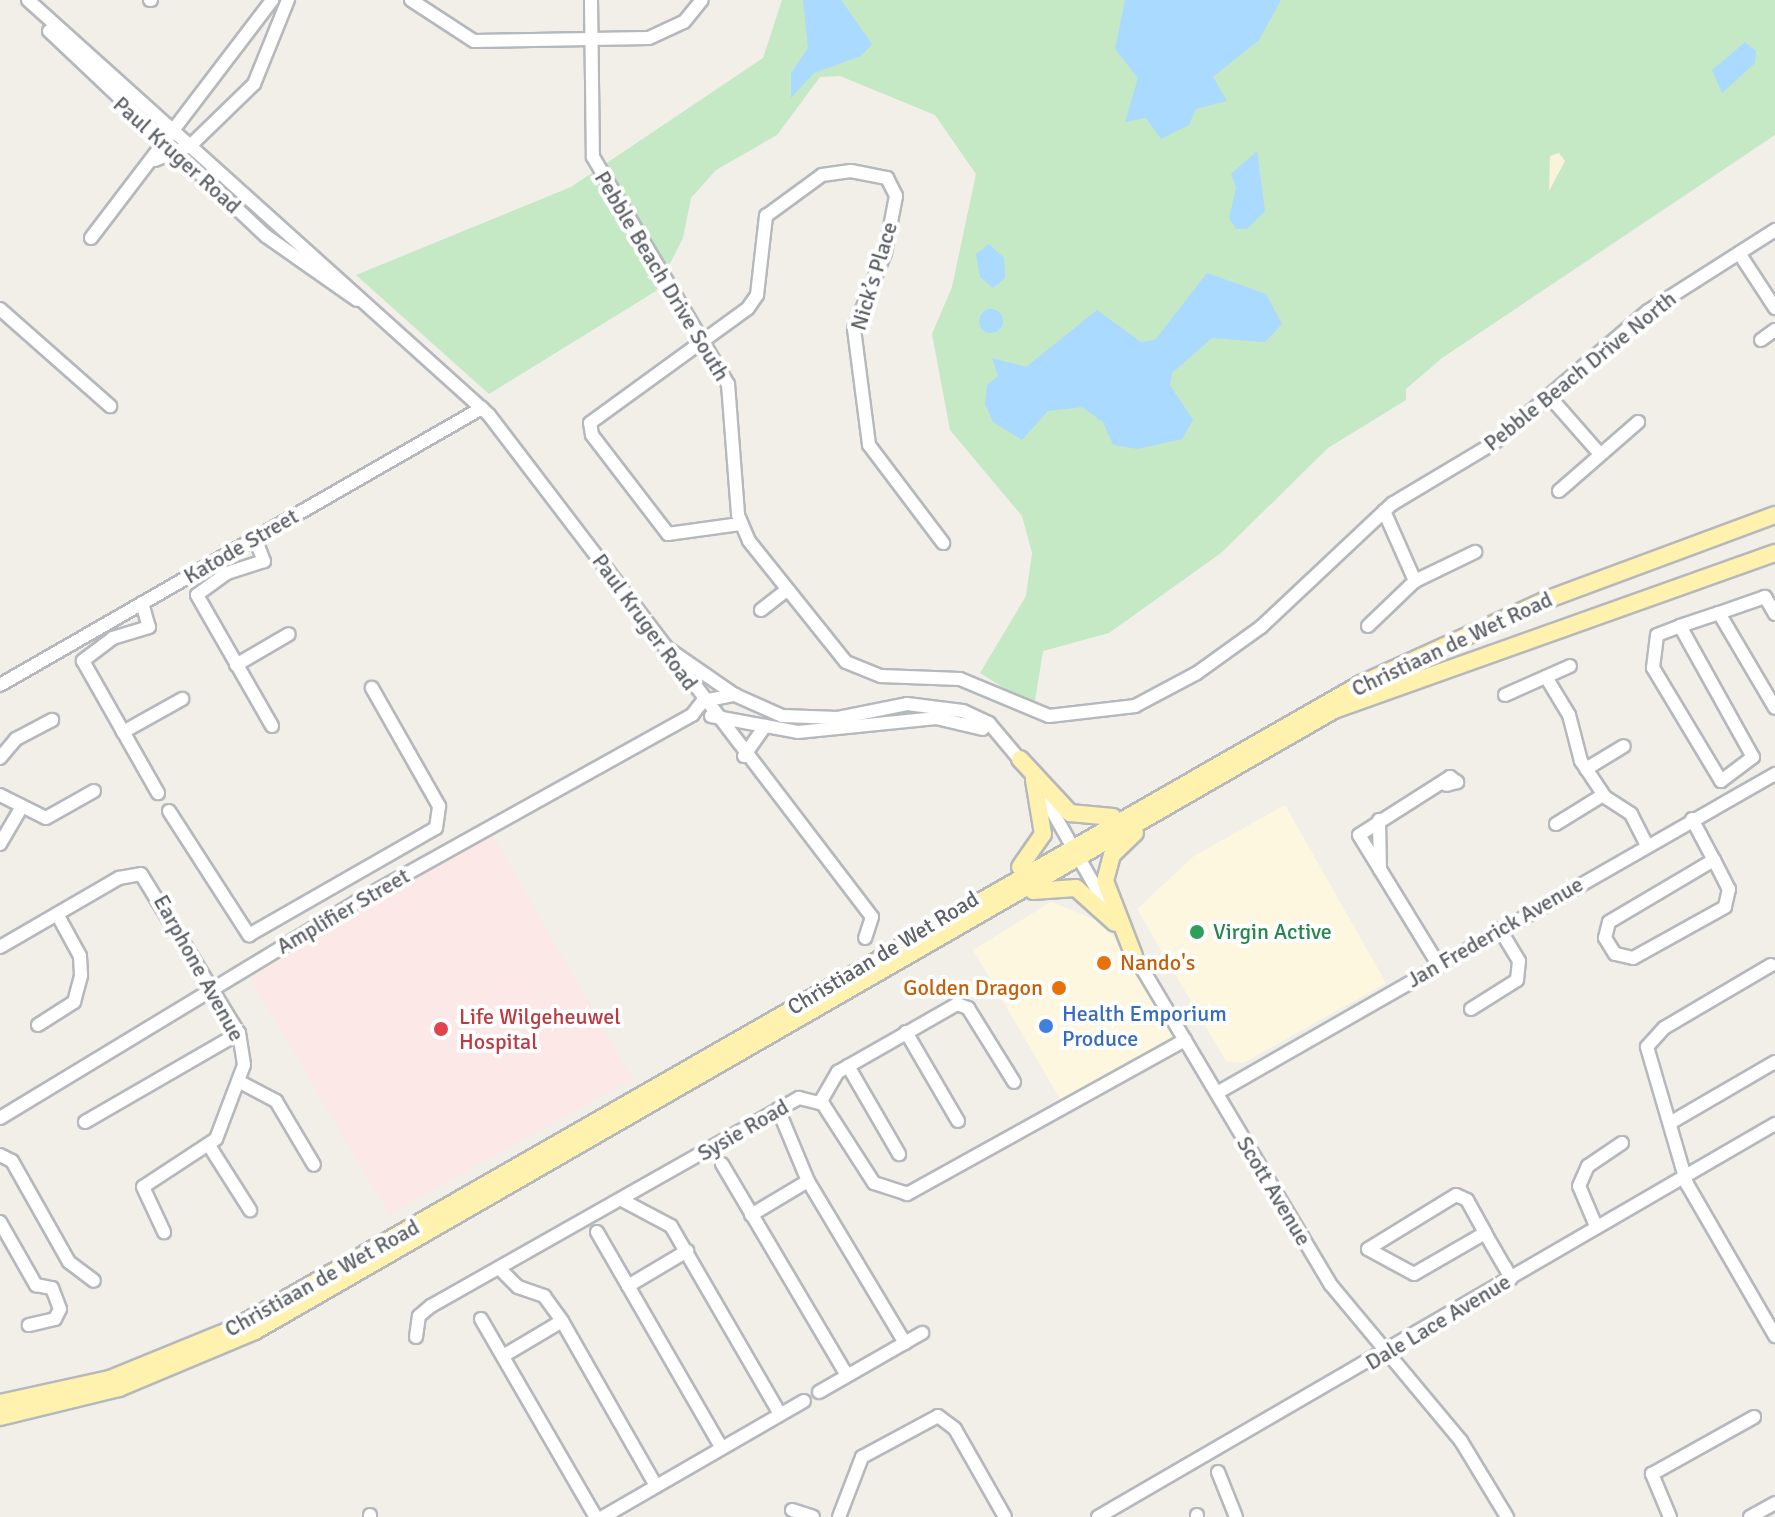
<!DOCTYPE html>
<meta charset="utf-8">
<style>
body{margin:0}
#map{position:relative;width:1775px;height:1517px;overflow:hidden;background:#f1efe8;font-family:Signika,sans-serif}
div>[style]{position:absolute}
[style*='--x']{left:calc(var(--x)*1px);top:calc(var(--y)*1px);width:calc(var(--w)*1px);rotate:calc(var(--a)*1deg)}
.commercial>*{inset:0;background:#fef7e0}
.medical>*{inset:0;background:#fce8e6}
.green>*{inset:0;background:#c5e8c5}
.sand>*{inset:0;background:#fbf3d9}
.water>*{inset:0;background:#aadaff}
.round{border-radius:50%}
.roads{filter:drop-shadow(2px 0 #b5b8bc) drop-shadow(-2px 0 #b5b8bc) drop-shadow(0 2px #b5b8bc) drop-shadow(0 -2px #b5b8bc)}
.minor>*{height:12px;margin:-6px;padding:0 6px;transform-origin:6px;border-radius:6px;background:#fff}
.major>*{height:16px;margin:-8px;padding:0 8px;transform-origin:8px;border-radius:8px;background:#fff2af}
.dots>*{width:22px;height:22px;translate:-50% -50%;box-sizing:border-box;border:4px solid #fff;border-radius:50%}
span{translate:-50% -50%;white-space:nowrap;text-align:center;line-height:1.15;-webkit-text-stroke:8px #fff;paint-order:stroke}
.street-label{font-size:22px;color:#5f6368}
.leisure-label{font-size:22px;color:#27864d}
.left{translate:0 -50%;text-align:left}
.food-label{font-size:22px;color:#c56008}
.right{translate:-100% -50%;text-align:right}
.shop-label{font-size:22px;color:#366cbe}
.health-label{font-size:22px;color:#be3a42}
</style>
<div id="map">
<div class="commercial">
<div style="clip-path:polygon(1285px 805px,1386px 983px,1243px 1063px,1226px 1061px,1137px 909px,1194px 856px)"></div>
<div style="clip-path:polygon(1051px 902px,1104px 923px,1178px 1039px,1063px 1104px,973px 950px)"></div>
</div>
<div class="medical">
<div style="clip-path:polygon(491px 833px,632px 1079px,389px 1214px,250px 978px)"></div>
</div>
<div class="green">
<div style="clip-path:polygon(782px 0,1775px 0,1775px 135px,1442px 358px,1406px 389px,1406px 400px,1328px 448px,1221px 553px,1109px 633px,1043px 651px,1034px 707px,980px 673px,1026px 596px,1032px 553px,1022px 516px,950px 430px,932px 334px,952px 287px,976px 174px,935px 115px,840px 76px,820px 77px,777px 135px,716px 170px,691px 198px,683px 238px,656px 291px,489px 394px,356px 275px,571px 187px,763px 58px)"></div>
</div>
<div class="sand">
<div style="clip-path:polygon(1559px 153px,1565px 161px,1549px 191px,1550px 156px)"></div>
</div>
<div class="water">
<div style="clip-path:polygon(803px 0,841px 0,872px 44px,861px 56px,814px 73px,791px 98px,791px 73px,808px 48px)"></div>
<div style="clip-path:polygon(1125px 0,1281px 0,1259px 40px,1213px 77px,1227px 101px,1196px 109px,1189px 125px,1161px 139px,1146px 118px,1125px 122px,1138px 78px,1115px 49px)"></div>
<div style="clip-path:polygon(1745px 42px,1756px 51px,1755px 63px,1722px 93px,1712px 70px)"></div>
<div style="clip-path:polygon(1257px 151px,1265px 211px,1247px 229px,1236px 229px,1229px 218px,1236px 188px,1231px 174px)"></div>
<div style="clip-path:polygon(989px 244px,1004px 258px,1005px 278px,993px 288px,980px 277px,976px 254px)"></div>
<div style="clip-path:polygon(1207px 273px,1266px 294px,1282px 324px,1265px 342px,1212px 338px,1172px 373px,1170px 385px,1193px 420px,1182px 439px,1138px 449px,1113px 445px,1103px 422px,1082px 407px,1048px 411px,1022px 440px,993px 422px,985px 404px,987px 385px,998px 376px,992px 358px,1026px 367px,1097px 310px,1141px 342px,1155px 340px)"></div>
<div class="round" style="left:979px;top:309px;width:24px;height:24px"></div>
</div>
<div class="roads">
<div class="minor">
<div style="--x:28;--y:0;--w:620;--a:41.99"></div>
<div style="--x:489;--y:415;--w:631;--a:52.66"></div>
<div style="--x:872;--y:917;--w:22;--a:108"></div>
<div style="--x:150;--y:0;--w:1;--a:0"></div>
<div style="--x:411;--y:0;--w:75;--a:33.1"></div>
<div style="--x:474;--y:41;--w:175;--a:-1"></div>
<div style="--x:649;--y:38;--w:38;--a:-25"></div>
<div style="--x:684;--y:22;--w:28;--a:-51"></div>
<div style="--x:591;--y:0;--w:157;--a:89.3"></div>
<div style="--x:593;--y:157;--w:264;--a:59.3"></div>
<div style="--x:728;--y:384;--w:131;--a:85.6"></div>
<div style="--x:738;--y:515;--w:28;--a:67"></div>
<div style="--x:749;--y:541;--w:155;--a:51.3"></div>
<div style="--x:846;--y:662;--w:38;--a:22"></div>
<div style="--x:881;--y:676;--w:79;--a:2.2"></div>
<div style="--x:960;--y:679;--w:96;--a:22.6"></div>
<div style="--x:1049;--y:716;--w:87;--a:-6.6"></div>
<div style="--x:1135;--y:706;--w:70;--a:-28"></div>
<div style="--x:1197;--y:673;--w:79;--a:-35.7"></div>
<div style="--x:1261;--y:627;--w:180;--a:-43.2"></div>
<div style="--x:1392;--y:504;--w:119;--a:-30.9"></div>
<div style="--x:1494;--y:443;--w:203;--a:-40.6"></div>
<div style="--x:1648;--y:311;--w:151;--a:-32.5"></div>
<div style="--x:49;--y:31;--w:299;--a:43.4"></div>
<div style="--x:266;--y:236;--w:111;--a:35.1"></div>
<div style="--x:155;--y:160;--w:38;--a:-22"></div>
<div style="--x:190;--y:146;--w:89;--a:-44.1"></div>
<div style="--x:254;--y:84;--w:91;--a:-68"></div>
<div style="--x:91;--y:238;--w:299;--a:-52.7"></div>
<div style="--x:1739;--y:253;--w:66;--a:56.8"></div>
<div style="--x:0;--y:309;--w:147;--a:41.4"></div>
<div style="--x:1761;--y:340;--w:17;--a:-36"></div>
<div style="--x:1549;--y:396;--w:77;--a:48.7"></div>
<div style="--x:1559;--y:491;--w:105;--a:-41.1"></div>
<div style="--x:1384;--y:511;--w:77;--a:66.1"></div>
<div style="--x:1415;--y:581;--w:67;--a:-25.8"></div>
<div style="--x:740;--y:524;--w:73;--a:172.1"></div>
<div style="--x:668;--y:534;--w:125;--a:-127.5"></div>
<div style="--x:592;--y:435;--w:12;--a:-99"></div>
<div style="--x:590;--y:423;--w:195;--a:-36"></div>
<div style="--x:748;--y:308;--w:16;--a:-55"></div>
<div style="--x:757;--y:295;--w:80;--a:-83.5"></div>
<div style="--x:766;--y:216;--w:69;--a:-36.2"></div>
<div style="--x:822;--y:175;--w:29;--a:-8"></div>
<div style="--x:851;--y:171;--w:37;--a:11"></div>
<div style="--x:887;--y:178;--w:20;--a:63"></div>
<div style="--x:896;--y:196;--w:58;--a:100.9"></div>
<div style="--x:885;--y:253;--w:82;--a:112.2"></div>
<div style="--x:854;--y:329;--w:117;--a:82.6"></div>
<div style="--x:869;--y:445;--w:123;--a:52.9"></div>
<div style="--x:255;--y:538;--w:25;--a:69"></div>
<div style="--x:264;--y:561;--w:39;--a:162"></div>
<div style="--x:227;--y:573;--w:37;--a:144"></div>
<div style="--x:197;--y:595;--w:151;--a:60.2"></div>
<div style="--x:142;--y:603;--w:25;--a:74"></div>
<div style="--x:149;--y:627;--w:38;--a:163"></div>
<div style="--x:113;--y:638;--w:38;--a:143"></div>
<div style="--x:83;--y:661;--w:152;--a:60.4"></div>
<div style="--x:761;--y:610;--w:31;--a:-38"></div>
<div style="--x:1775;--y:614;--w:20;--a:-120"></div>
<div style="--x:1765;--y:597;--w:49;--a:160.8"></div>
<div style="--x:1719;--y:613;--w:110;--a:59.5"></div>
<div style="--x:1368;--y:626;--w:65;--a:-43.8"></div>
<div style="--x:1680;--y:626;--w:150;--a:60.9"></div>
<div style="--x:1753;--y:757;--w:40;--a:143"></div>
<div style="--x:1721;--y:781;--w:132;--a:-121"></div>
<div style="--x:1653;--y:668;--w:33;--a:-83"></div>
<div style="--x:1657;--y:635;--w:25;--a:-21"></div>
<div style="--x:1680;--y:626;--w:41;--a:-18.4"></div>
<div style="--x:664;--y:646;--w:86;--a:34.6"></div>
<div style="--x:735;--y:695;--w:51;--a:24.1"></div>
<div style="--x:782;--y:716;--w:56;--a:2"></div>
<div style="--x:838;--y:718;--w:70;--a:-11.5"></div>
<div style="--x:907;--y:704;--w:56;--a:7.1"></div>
<div style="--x:963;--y:711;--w:29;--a:25"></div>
<div style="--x:989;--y:723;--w:56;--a:50.1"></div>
<div style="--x:236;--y:665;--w:61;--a:-30.3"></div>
<div style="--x:1546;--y:677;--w:44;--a:58.8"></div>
<div style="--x:1569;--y:715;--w:48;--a:75.4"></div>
<div style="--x:1581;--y:761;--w:43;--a:56.3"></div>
<div style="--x:1605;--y:797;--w:31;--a:33"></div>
<div style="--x:1631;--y:814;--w:35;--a:63"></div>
<div style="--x:0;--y:685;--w:556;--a:-29.89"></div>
<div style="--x:1505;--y:695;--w:71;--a:-24"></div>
<div style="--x:711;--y:716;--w:88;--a:10.4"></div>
<div style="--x:798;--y:732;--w:139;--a:-5.8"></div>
<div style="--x:936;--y:718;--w:48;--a:13.2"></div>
<div style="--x:123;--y:732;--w:68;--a:-29.2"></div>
<div style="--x:744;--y:756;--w:37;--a:-55"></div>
<div style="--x:0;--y:758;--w:25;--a:-50"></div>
<div style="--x:16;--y:739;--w:41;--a:-27.8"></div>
<div style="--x:1586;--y:769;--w:44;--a:-31.2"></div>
<div style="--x:1039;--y:788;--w:145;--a:60.3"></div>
<div style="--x:0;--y:795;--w:51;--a:26.6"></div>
<div style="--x:46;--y:818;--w:55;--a:-29.4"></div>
<div style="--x:169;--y:811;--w:148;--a:57.2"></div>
<div style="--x:249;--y:935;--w:215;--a:-29.8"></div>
<div style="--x:436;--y:828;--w:22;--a:-82"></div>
<div style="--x:439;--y:806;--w:136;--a:-119.6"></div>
<div style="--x:1692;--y:819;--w:19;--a:62"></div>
<div style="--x:1701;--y:836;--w:27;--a:62"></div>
<div style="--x:1714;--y:860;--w:33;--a:63"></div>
<div style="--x:1729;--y:889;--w:18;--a:103"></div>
<div style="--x:1725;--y:907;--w:105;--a:151"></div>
<div style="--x:1633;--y:958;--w:18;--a:-167"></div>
<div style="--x:1615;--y:954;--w:19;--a:-122"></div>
<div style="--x:1605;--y:938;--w:16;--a:-76"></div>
<div style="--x:1609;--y:922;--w:122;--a:-30.6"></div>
<div style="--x:1379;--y:820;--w:50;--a:88.9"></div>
<div style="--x:1556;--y:824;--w:55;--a:-31.7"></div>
<div style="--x:0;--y:844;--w:42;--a:-59.7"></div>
<div style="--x:0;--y:947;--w:138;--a:-30.1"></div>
<div style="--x:119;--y:878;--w:22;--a:-10"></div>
<div style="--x:141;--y:874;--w:187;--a:58.4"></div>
<div style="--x:239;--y:1033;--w:32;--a:81"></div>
<div style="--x:244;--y:1065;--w:79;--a:110.7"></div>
<div style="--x:216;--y:1139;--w:87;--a:146.7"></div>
<div style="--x:143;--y:1187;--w:50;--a:65"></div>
<div style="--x:1130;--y:948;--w:392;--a:59.2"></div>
<div style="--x:1331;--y:1285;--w:203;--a:50.2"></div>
<div style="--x:1461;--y:1441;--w:89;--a:58.8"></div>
<div style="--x:1438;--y:964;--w:151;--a:-121.5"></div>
<div style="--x:1359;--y:835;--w:108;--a:-32.5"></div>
<div style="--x:1450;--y:777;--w:9;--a:36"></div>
<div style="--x:1457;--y:782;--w:11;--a:165"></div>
<div style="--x:1771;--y:965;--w:124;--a:149.5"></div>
<div style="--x:1664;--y:1028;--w:25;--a:132"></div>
<div style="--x:1647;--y:1047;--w:143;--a:73.7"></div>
<div style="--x:1687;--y:1184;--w:176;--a:59.9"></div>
<div style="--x:1471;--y:1009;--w:54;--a:-32.2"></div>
<div style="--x:1517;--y:980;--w:19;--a:-84"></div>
<div style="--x:1519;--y:961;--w:37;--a:-121"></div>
<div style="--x:38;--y:1025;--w:43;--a:-32.6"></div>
<div style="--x:74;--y:1002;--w:28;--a:-75"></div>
<div style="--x:81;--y:975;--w:19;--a:-93"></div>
<div style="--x:80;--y:956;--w:48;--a:-118.7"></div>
<div style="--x:906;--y:1032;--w:103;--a:59.7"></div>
<div style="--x:848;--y:1066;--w:102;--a:59.9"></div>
<div style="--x:240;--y:1082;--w:41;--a:27.8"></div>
<div style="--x:276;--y:1101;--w:74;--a:59.3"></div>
<div style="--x:1217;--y:1093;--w:643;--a:-29.76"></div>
<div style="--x:821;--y:1101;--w:34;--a:-60"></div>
<div style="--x:838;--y:1072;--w:137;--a:-29.7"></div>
<div style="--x:957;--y:1004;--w:12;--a:20"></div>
<div style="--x:968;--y:1008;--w:87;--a:58.1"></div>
<div style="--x:778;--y:1109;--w:78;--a:67.4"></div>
<div style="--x:808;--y:1181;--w:189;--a:59.1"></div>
<div style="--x:0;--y:1118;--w:416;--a:-31.2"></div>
<div style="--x:356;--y:902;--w:385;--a:-29.1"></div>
<div style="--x:692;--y:715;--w:18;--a:-52"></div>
<div style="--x:703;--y:701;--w:33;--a:-11"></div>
<div style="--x:85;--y:1122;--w:178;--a:-30"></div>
<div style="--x:1670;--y:1123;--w:121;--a:-30.2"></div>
<div style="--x:210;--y:1147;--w:75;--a:57.6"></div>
<div style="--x:0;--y:1155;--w:13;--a:27"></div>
<div style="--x:12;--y:1161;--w:116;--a:60.6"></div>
<div style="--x:69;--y:1262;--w:31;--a:37"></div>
<div style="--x:722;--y:1164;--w:245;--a:59.4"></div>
<div style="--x:622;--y:1200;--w:55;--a:28"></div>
<div style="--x:671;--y:1226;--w:217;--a:59.9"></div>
<div style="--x:751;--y:1215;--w:66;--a:-30.8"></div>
<div style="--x:0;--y:1222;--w:73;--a:60.3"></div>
<div style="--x:36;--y:1285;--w:16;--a:11"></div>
<div style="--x:52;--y:1288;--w:22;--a:69"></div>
<div style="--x:60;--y:1309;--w:11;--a:117"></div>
<div style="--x:55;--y:1319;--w:27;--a:167"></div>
<div style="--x:1596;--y:1226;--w:43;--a:-113"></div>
<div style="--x:1579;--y:1186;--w:22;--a:-66"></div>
<div style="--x:1588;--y:1166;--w:41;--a:-34.1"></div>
<div style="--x:597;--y:1232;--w:248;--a:60"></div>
<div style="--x:1485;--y:1233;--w:82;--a:150"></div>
<div style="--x:1414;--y:1274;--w:52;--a:-151.5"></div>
<div style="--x:1368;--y:1249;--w:103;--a:-31.5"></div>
<div style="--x:1456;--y:1195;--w:12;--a:24"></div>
<div style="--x:1467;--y:1200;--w:38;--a:61"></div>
<div style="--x:1485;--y:1233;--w:39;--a:60"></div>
<div style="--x:1505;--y:1267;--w:13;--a:63"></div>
<div style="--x:500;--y:1269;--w:25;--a:45"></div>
<div style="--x:518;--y:1287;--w:28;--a:19"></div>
<div style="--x:544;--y:1296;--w:31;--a:54"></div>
<div style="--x:562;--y:1321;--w:69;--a:149.3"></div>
<div style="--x:628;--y:1286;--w:69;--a:-30.7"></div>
<div style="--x:481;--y:1319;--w:229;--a:59.9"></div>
<div style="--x:562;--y:1321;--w:190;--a:60.3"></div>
<div style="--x:416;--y:1337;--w:21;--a:-82"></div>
<div style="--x:419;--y:1316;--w:16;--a:-40"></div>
<div style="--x:431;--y:1306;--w:423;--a:-29.5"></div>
<div style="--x:799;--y:1098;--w:25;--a:14"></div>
<div style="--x:823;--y:1104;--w:94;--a:57.2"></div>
<div style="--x:874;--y:1183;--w:35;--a:18"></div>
<div style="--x:907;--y:1194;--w:318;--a:-29"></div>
<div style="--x:819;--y:1392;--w:119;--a:-29.8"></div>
<div style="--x:1218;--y:1472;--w:48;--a:68.2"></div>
<div style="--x:792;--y:1510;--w:22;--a:18"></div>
<div style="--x:370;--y:1517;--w:2;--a:-90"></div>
<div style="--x:603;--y:1517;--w:232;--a:-30"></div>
<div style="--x:839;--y:1517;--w:64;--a:-69"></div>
<div style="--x:862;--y:1457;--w:86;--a:-28.3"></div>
<div style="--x:938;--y:1416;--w:21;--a:37"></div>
<div style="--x:955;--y:1429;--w:101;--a:60.4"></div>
<div style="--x:1098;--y:1517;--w:783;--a:-30.14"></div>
<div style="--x:1197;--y:1517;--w:2;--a:-90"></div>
<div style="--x:1670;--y:1517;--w:47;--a:-112.7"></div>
<div style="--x:1652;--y:1474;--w:117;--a:-29.2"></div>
<div style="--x:1750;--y:1517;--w:29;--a:-29"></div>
</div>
<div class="major">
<div style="--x:1020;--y:759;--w:74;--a:47.2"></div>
<div style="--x:1070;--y:813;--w:43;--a:5.3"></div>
<div style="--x:1020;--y:867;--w:40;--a:-55.1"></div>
<div style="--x:1043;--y:834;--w:55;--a:-99.5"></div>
<div style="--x:1033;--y:891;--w:43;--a:-4"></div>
<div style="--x:1076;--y:888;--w:52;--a:41.9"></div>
<div style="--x:1134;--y:956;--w:80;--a:-111.1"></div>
<div style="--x:1105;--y:881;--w:27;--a:-75"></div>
<div style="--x:1112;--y:855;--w:32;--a:-44"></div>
<div style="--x:0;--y:1403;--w:113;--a:-12.3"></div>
<div style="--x:110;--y:1379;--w:135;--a:-22.2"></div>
<div style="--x:235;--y:1328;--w:1297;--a:-29.77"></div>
<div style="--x:1361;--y:684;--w:203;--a:-24.4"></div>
<div style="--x:1546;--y:600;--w:244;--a:-20.4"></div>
<div style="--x:0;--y:1417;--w:122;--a:-13.7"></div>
<div style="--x:119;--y:1388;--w:147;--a:-22.7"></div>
<div style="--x:255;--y:1331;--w:1245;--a:-29.92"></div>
<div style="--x:1334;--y:710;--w:468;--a:-19.6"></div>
</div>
</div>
<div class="dots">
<div style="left:1197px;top:932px;background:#2e9e5b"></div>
<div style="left:1104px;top:963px;background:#e8710a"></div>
<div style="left:1059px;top:988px;background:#e8710a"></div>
<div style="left:1046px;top:1026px;background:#3f7fe0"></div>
<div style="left:441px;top:1029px;background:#e0444e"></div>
</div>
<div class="street-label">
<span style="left:177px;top:155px;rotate:42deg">Paul Kruger Road</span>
<span style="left:662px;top:276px;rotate:59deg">Pebble Beach Drive South</span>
<span style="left:874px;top:276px;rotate:-73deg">Nick’s Place</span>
<span style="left:1580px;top:371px;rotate:-39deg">Pebble Beach Drive North</span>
<span style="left:241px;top:546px;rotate:-30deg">Katode Street</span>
<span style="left:645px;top:622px;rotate:54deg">Paul Kruger Road</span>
<span style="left:1452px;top:644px;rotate:-25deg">Christiaan de Wet Road</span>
<span style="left:343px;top:911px;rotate:-30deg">Amplifier Street</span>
<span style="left:1495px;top:932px;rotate:-30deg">Jan Frederick Avenue</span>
<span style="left:883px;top:953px;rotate:-31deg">Christiaan de Wet Road</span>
<span style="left:199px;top:968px;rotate:61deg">Earphone Avenue</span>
<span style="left:743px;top:1130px;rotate:-30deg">Sysie Road</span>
<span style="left:1274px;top:1191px;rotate:59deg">Scott Avenue</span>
<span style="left:322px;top:1278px;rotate:-29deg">Christiaan de Wet Road</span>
<span style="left:1438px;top:1322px;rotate:-31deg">Dale Lace Avenue</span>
</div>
<div class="leisure-label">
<span class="left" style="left:1213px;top:932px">Virgin Active</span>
</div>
<div class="food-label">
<span class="left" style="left:1120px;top:963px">Nando's</span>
<span class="right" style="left:1043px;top:988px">Golden Dragon</span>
</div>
<div class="shop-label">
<span class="left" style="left:1062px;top:1026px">Health Emporium<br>Produce</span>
</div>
<div class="health-label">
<span class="left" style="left:459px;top:1029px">Life Wilgeheuwel<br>Hospital</span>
</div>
</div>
